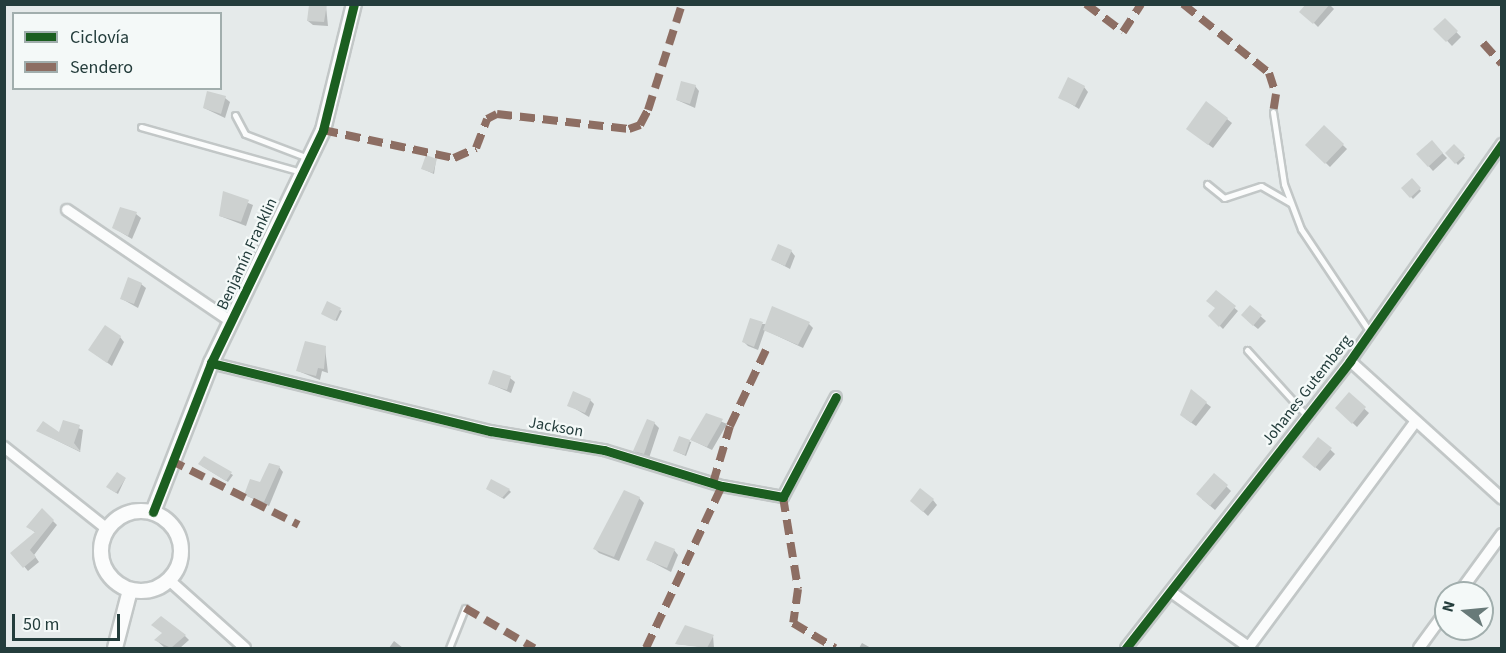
<!DOCTYPE html>
<meta charset="utf-8">
<style>
body{margin:0}
#map{position:relative;width:1506px;height:653px;overflow:hidden;background:#e5eaea;font-family:"Source Sans 3",sans-serif}
div>[style]{position:absolute}
[style*='--x']{left:calc(var(--x)*1px);top:calc(var(--y)*1px);width:calc(var(--w)*1px);rotate:calc(var(--a)*1deg)}
.shadow>*{inset:0;background:#0003}
.building>*{inset:0;background:#cdd1d0}
.roads{filter:drop-shadow(2px 0 #c2c7c7) drop-shadow(-2px 0 #c2c7c7) drop-shadow(0 2px #c2c7c7) drop-shadow(0 -2px #c2c7c7)}
.service>*{height:5px;margin:-2.5px;padding:0 2.5px;transform-origin:2.5px;border-radius:2.5px;background:#fbfcfc}
.minor>*{height:10px;margin:-5px;padding:0 5px;transform-origin:5px;border-radius:5px;background:#fbfcfc}
.tertiary>*{height:14px;margin:-7px;padding:0 7px;transform-origin:7px;border-radius:7px;background:#fbfcfc}
.tertiary>.ring{margin:-7px;padding:0;box-sizing:content-box;background:none;border:14px solid #fbfcfc;border-radius:50%}
.quiet>*{height:8px;margin-top:-4px;transform-origin:0;background:repeating-linear-gradient(90deg,#8d6e63 0 15px,transparent 0 23px)}
.cycleway>*{height:9px;margin:-4.5px;padding:0 4.5px;transform-origin:4.5px;border-radius:4.5px;background:#1b5e20}
span{translate:-50% -50%;white-space:nowrap;text-align:center;line-height:1.15;-webkit-text-stroke:4.5px #f4f9f8;paint-order:stroke}
.street-label{font-size:16px;color:#243d3c}
.frame{position:absolute;inset:0;border:6px solid #243d3c;pointer-events:none}
.legend{position:absolute;left:12px;top:12px;width:210px;height:78px;box-sizing:border-box;background:#f4f9f8;border:2px solid #a1aead;margin:0;padding:8px 10px;list-style:none;font-size:18px;color:#243d3c}
.legend li{display:flex;align-items:center;gap:12px;height:30px}
.legend b{width:30px;border:2px solid #a1aead}
.north{position:absolute;left:1434px;top:581px;width:60px;height:60px;box-sizing:border-box;background:#f4f9f8;border:2px solid #a1aead;border-radius:50%;rotate:286deg;font-size:16px;font-weight:700;line-height:24px;text-align:center;color:#243d3c}
.north::after{content:'';display:block;margin:auto;width:21px;height:27px;background:#687a79;clip-path:polygon(50% 0,100% 100%,50% 72%,0 100%)}
.scale{position:absolute;left:12px;top:614px;width:108px;height:27px;box-sizing:border-box;border:3px solid #243d3c;border-top:0;padding-left:8px;font-size:18px;line-height:21px;white-space:nowrap;color:#243d3c;-webkit-text-stroke:4px #f4f9f8;paint-order:stroke}
</style>
<div id="map">
<div class="shadow">
<div style="clip-path:polygon(1308px 4px,1330px 5px,1334px 9px,1318px 27px,1302px 11px)"></div>
<div style="clip-path:polygon(326px 6px,328px 26px,313px 25px,308px 21px)"></div>
<div style="clip-path:polygon(1445px 20px,1461px 37px,1452px 46px,1436px 29px)"></div>
<div style="clip-path:polygon(695px 86px,699px 91px,695px 108px,677px 100px)"></div>
<div style="clip-path:polygon(1084px 87px,1088px 92px,1079px 109px,1060px 97px)"></div>
<div style="clip-path:polygon(225px 98px,230px 102px,225px 118px,204px 108px)"></div>
<div style="clip-path:polygon(1227px 119px,1232px 123px,1213px 148px,1193px 133px)"></div>
<div style="clip-path:polygon(1324px 127px,1347px 149px,1330px 167px,1307px 145px)"></div>
<div style="clip-path:polygon(1432px 142px,1447px 158px,1433px 171px,1418px 154px)"></div>
<div style="clip-path:polygon(1454px 146px,1465px 158px,1458px 165px,1447px 153px)"></div>
<div style="clip-path:polygon(436px 160px,434px 174px,423px 169px)"></div>
<div style="clip-path:polygon(1412px 180px,1421px 191px,1413px 199px,1403px 188px)"></div>
<div style="clip-path:polygon(224px 193px,253px 205px,246px 226px,220px 216px)"></div>
<div style="clip-path:polygon(136px 214px,141px 218px,132px 239px,114px 228px)"></div>
<div style="clip-path:polygon(791px 251px,795px 256px,790px 269px,773px 260px)"></div>
<div style="clip-path:polygon(141px 284px,146px 288px,138px 308px,122px 299px)"></div>
<div style="clip-path:polygon(1216px 292px,1238px 311px,1223px 329px,1210px 316px,1216px 308px)"></div>
<div style="clip-path:polygon(328px 303px,342px 311px,337px 321px,325px 315px)"></div>
<div style="clip-path:polygon(1250px 307px,1266px 321px,1258px 329px,1247px 320px)"></div>
<div style="clip-path:polygon(762px 324px,809px 324px,813px 328px,803px 348px,765px 330px,758px 350px,748px 346px,744px 342px)"></div>
<div style="clip-path:polygon(120px 337px,124px 342px,112px 366px,95px 354px)"></div>
<div style="clip-path:polygon(325px 348px,328px 373px,322px 371px,320px 380px,298px 371px)"></div>
<div style="clip-path:polygon(510px 378px,515px 382px,511px 393px,490px 384px)"></div>
<div style="clip-path:polygon(1191px 391px,1211px 407px,1196px 426px,1186px 419px)"></div>
<div style="clip-path:polygon(1349px 395px,1369px 413px,1357px 427px,1337px 408px)"></div>
<div style="clip-path:polygon(590px 400px,594px 404px,589px 417px,569px 405px)"></div>
<div style="clip-path:polygon(706px 415px,727px 424px,712px 450px,692px 440px,686px 456px,677px 452px,680px 438px,691px 442px)"></div>
<div style="clip-path:polygon(64px 422px,83px 430px,80px 452px,38px 431px,60px 435px)"></div>
<div style="clip-path:polygon(654px 423px,659px 428px,649px 458px,639px 455px,635px 451px)"></div>
<div style="clip-path:polygon(1319px 439px,1335px 454px,1320px 471px,1308px 461px)"></div>
<div style="clip-path:polygon(204px 458px,233px 475px,228px 482px,202px 466px)"></div>
<div style="clip-path:polygon(279px 467px,283px 472px,269px 506px,245px 495px)"></div>
<div style="clip-path:polygon(125px 479px,118px 494px,110px 489px)"></div>
<div style="clip-path:polygon(491px 481px,509px 490px,511px 492px,504px 499px,489px 490px)"></div>
<div style="clip-path:polygon(1226px 486px,1231px 491px,1215px 510px,1202px 499px)"></div>
<div style="clip-path:polygon(639px 498px,644px 503px,619px 561px,599px 553px,594px 548px)"></div>
<div style="clip-path:polygon(933px 500px,937px 505px,928px 516px,916px 505px)"></div>
<div style="clip-path:polygon(42px 510px,57px 525px,34px 555px,39px 562px,28px 571px,13px 553px,36px 533px,28px 527px)"></div>
<div style="clip-path:polygon(674px 550px,678px 555px,671px 572px,648px 560px)"></div>
<div style="clip-path:polygon(185px 636px,189px 640px,180px 648px,165px 648px,156px 640px)"></div>
<div style="clip-path:polygon(713px 636px,714px 648px,676px 644px)"></div>
<div style="clip-path:polygon(394px 641px,403px 648px,389px 648px)"></div>
<div style="clip-path:polygon(862px 643px,871px 648px,859px 648px)"></div>
</div>
<div class="building">
<div style="clip-path:polygon(327px 4px,324px 22px,307px 21px,309px 5px)"></div>
<div style="clip-path:polygon(1306px 4px,1330px 4px,1313px 24px,1299px 12px)"></div>
<div style="clip-path:polygon(1445px 18px,1458px 31px,1446px 42px,1433px 29px)"></div>
<div style="clip-path:polygon(1068px 77px,1085px 86px,1075px 106px,1058px 98px)"></div>
<div style="clip-path:polygon(681px 81px,696px 85px,690px 104px,676px 100px)"></div>
<div style="clip-path:polygon(207px 91px,226px 96px,221px 114px,203px 108px)"></div>
<div style="clip-path:polygon(1206px 101px,1228px 118px,1208px 145px,1186px 129px)"></div>
<div style="clip-path:polygon(1324px 125px,1344px 144px,1325px 164px,1305px 145px)"></div>
<div style="clip-path:polygon(1432px 140px,1443px 153px,1428px 167px,1416px 154px)"></div>
<div style="clip-path:polygon(1454px 144px,1465px 155px,1455px 164px,1445px 153px)"></div>
<div style="clip-path:polygon(426px 155px,437px 159px,433px 173px,421px 169px)"></div>
<div style="clip-path:polygon(1412px 178px,1421px 188px,1410px 198px,1401px 188px)"></div>
<div style="clip-path:polygon(223px 191px,249px 200px,241px 222px,219px 216px)"></div>
<div style="clip-path:polygon(120px 207px,137px 212px,128px 236px,112px 228px)"></div>
<div style="clip-path:polygon(778px 244px,792px 250px,785px 266px,771px 260px)"></div>
<div style="clip-path:polygon(128px 277px,142px 283px,134px 304px,120px 299px)"></div>
<div style="clip-path:polygon(1216px 290px,1236px 306px,1219px 327px,1208px 316px,1215px 308px,1206px 301px)"></div>
<div style="clip-path:polygon(327px 301px,341px 308px,335px 321px,321px 314px)"></div>
<div style="clip-path:polygon(1250px 305px,1262px 315px,1253px 326px,1241px 315px)"></div>
<div style="clip-path:polygon(772px 306px,810px 322px,798px 345px,763px 330px)"></div>
<div style="clip-path:polygon(750px 318px,763px 322px,754px 347px,742px 342px)"></div>
<div style="clip-path:polygon(105px 325px,121px 336px,107px 363px,88px 350px)"></div>
<div style="clip-path:polygon(305px 341px,326px 346px,324px 369px,318px 368px,316px 376px,296px 371px)"></div>
<div style="clip-path:polygon(493px 370px,511px 376px,507px 390px,488px 384px)"></div>
<div style="clip-path:polygon(1191px 389px,1207px 402px,1191px 423px,1180px 415px)"></div>
<div style="clip-path:polygon(573px 391px,591px 399px,585px 413px,567px 406px)"></div>
<div style="clip-path:polygon(1349px 392px,1366px 407px,1352px 424px,1335px 408px)"></div>
<div style="clip-path:polygon(706px 413px,723px 419px,707px 447px,690px 440px)"></div>
<div style="clip-path:polygon(647px 419px,655px 422px,644px 454px,633px 451px)"></div>
<div style="clip-path:polygon(63px 420px,80px 425px,74px 443px,81px 452px,36px 431px,43px 421px,59px 432px)"></div>
<div style="clip-path:polygon(679px 436px,690px 440px,685px 455px,673px 451px)"></div>
<div style="clip-path:polygon(1318px 437px,1332px 448px,1315px 468px,1302px 457px)"></div>
<div style="clip-path:polygon(204px 456px,232px 472px,226px 481px,198px 464px)"></div>
<div style="clip-path:polygon(269px 463px,280px 466px,264px 502px,244px 495px,250px 479px,260px 482px)"></div>
<div style="clip-path:polygon(117px 472px,126px 478px,116px 493px,106px 487px)"></div>
<div style="clip-path:polygon(1214px 473px,1228px 485px,1210px 506px,1196px 494px)"></div>
<div style="clip-path:polygon(491px 479px,510px 489px,502px 498px,486px 489px)"></div>
<div style="clip-path:polygon(920px 488px,934px 499px,923px 512px,910px 501px)"></div>
<div style="clip-path:polygon(624px 490px,640px 497px,614px 557px,593px 549px)"></div>
<div style="clip-path:polygon(42px 508px,54px 520px,30px 550px,36px 557px,23px 568px,10px 553px,35px 532px,26px 527px)"></div>
<div style="clip-path:polygon(655px 541px,675px 549px,667px 568px,646px 560px)"></div>
<div style="clip-path:polygon(161px 616px,186px 635px,171px 648px,154px 640px,162px 633px,151px 625px)"></div>
<div style="clip-path:polygon(685px 625px,714px 635px,707px 648px,675px 644px)"></div>
</div>
<div class="roads">
<div class="service">
<div style="--x:1273;--y:112;--w:73;--a:81.3"></div>
<div style="--x:1284;--y:184;--w:48;--a:69.3"></div>
<div style="--x:1301;--y:229;--w:124;--a:56.2"></div>
<div style="--x:235;--y:115;--w:21;--a:62"></div>
<div style="--x:245;--y:134;--w:67;--a:20.9"></div>
<div style="--x:141;--y:127;--w:166;--a:15.7"></div>
<div style="--x:1207;--y:184;--w:22;--a:39"></div>
<div style="--x:1224;--y:198;--w:39;--a:-18"></div>
<div style="--x:1261;--y:186;--w:34;--a:30"></div>
<div style="--x:1247;--y:350;--w:88;--a:47.8"></div>
<div style="--x:449;--y:648;--w:43;--a:-68.2"></div>
</div>
<div class="minor">
<div style="--x:67;--y:210;--w:199;--a:34.2"></div>
<div style="--x:1350;--y:361;--w:205;--a:42.2"></div>
<div style="--x:211;--y:363;--w:287;--a:13.7"></div>
<div style="--x:490;--y:431;--w:116;--a:9.5"></div>
<div style="--x:604;--y:450;--w:123;--a:17"></div>
<div style="--x:722;--y:486;--w:62;--a:10.2"></div>
<div style="--x:783;--y:497;--w:113;--a:-62.1"></div>
<div style="--x:4;--y:447;--w:132;--a:38.5"></div>
<div style="--x:169;--y:580;--w:102;--a:41.8"></div>
<div style="--x:1171;--y:592;--w:97;--a:35.3"></div>
<div style="--x:1459;--y:593;--w:73;--a:-53.9"></div>
<div style="--x:1126;--y:648;--w:364;--a:-52"></div>
<div style="--x:1350;--y:361;--w:265;--a:-55"></div>
<div style="--x:1248;--y:648;--w:282;--a:-53.5"></div>
<div style="--x:1419;--y:648;--w:46;--a:-53.9"></div>
</div>
<div class="tertiary">
<div class="ring" style="left:101px;top:511px;width:66px;height:66px"></div>
<div style="--x:153;--y:512;--w:160;--a:-68.7"></div>
<div style="--x:211;--y:363;--w:259;--a:-64.3"></div>
<div style="--x:323;--y:130;--w:130;--a:-76.2"></div>
<div style="--x:115;--y:648;--w:60;--a:-75.5"></div>
</div>
</div>
<div class="quiet">
<div style="--x:1086;--y:4;--w:46;--a:37.1"></div>
<div style="--x:1123;--y:32;--w:33;--a:-57"></div>
<div style="--x:1183;--y:4;--w:110;--a:38.7"></div>
<div style="--x:1269;--y:73;--w:22;--a:72"></div>
<div style="--x:1276;--y:94;--w:18;--a:99"></div>
<div style="--x:1483;--y:43;--w:28;--a:48"></div>
<div style="--x:323;--y:130;--w:134;--a:12.1"></div>
<div style="--x:454;--y:158;--w:24;--a:-24"></div>
<div style="--x:476;--y:148;--w:31;--a:-69"></div>
<div style="--x:487;--y:119;--w:11;--a:-27"></div>
<div style="--x:497;--y:114;--w:133;--a:6.5"></div>
<div style="--x:629;--y:129;--w:12;--a:-20"></div>
<div style="--x:640;--y:125;--w:17;--a:-62"></div>
<div style="--x:648;--y:110;--w:111;--a:-72.2"></div>
<div style="--x:170;--y:460;--w:144;--a:26.7"></div>
<div style="--x:713;--y:483;--w:59;--a:-73.4"></div>
<div style="--x:730;--y:426;--w:84;--a:-64.7"></div>
<div style="--x:783;--y:497;--w:93;--a:80.7"></div>
<div style="--x:798;--y:589;--w:34;--a:98"></div>
<div style="--x:793;--y:623;--w:49;--a:30.8"></div>
<div style="--x:465;--y:608;--w:80;--a:30.1"></div>
<div style="--x:646;--y:648;--w:179;--a:-64.9"></div>
</div>
<div class="cycleway">
<div style="--x:211;--y:363;--w:287;--a:13.7"></div>
<div style="--x:490;--y:431;--w:116;--a:9.5"></div>
<div style="--x:604;--y:450;--w:123;--a:17"></div>
<div style="--x:722;--y:486;--w:62;--a:10.2"></div>
<div style="--x:783;--y:497;--w:113;--a:-62.1"></div>
<div style="--x:153;--y:512;--w:160;--a:-68.7"></div>
<div style="--x:211;--y:363;--w:259;--a:-64.3"></div>
<div style="--x:323;--y:130;--w:130;--a:-76.2"></div>
<div style="--x:1126;--y:648;--w:364;--a:-52"></div>
<div style="--x:1350;--y:361;--w:265;--a:-55"></div>
</div>
<div class="street-label">
<span style="left:247px;top:254px;rotate:-65deg">Benjamín Franklin</span>
<span style="left:1307px;top:390px;rotate:-52deg">Johanes Gutemberg</span>
<span style="left:556px;top:427px;rotate:10deg">Jackson</span>
</div>
<div class="frame"></div>
<ul class="legend">
<li><b style="height:8px;background:#1b5e20"></b>Ciclovía</li>
<li><b style="height:8px;background:#8d6e63"></b>Sendero</li>
</ul>
<div class="north">N</div>
<div class="scale">50 m</div>
</div>
